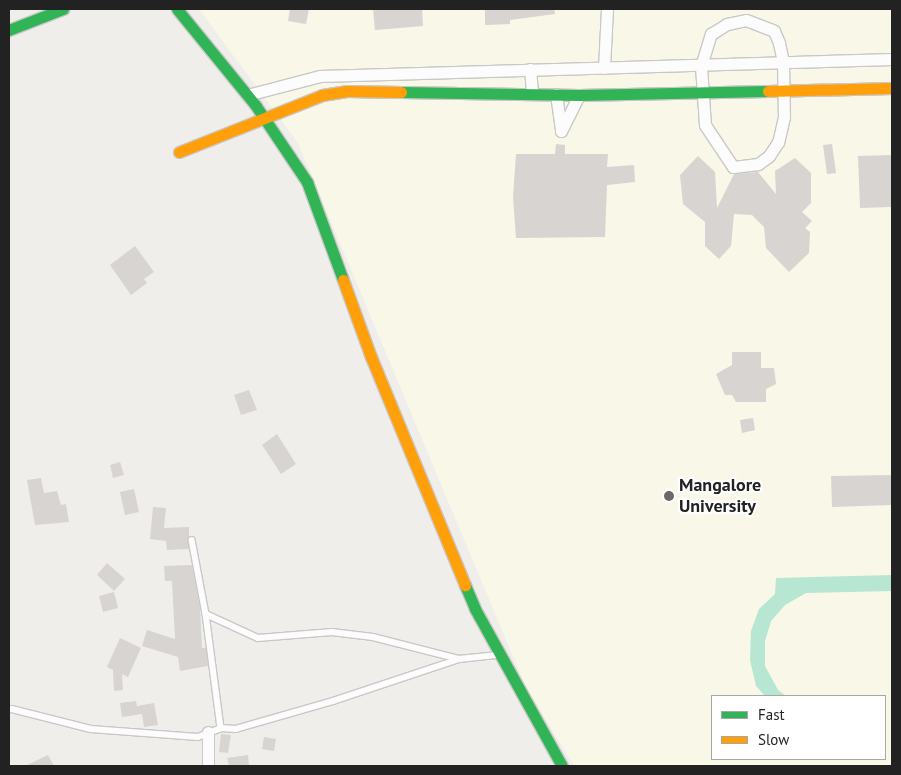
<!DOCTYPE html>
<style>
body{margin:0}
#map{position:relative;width:901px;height:775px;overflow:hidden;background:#f0eeeb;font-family:"PT Sans",sans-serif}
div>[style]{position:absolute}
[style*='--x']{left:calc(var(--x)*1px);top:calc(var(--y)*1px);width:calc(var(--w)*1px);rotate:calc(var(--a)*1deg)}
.education>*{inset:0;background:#f8f7e8}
.pitch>*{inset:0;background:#b7e6d2}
.building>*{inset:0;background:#d7d4d2}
.roads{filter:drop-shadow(1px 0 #c9c8c7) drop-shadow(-1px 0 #c9c8c7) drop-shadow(0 1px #c9c8c7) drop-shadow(0 -1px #c9c8c7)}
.lane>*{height:5.5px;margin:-2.75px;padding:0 2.75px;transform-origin:2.75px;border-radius:2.75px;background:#fdfcfc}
.street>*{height:11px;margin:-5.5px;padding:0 5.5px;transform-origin:5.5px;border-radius:5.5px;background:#fdfcfc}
.fast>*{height:11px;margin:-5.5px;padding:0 5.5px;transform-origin:5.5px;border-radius:5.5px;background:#30b455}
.slow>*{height:11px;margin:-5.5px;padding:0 5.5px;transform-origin:5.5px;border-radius:5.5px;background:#ff9f0a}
.dots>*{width:14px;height:14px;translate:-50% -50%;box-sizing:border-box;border:2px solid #fff;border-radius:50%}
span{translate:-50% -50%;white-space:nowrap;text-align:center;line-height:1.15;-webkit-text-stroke:4.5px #fff;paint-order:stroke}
.poi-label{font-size:18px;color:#222;font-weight:700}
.left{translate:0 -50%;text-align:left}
.frame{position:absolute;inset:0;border:10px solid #222;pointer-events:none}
.legend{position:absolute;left:711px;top:695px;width:175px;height:65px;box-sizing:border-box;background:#fff;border:1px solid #a7a7a7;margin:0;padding:6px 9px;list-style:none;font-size:15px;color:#222}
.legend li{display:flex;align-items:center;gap:10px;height:25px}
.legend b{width:25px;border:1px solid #a7a7a7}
</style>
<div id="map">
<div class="education">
<div style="clip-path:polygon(evenodd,199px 9px,892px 9px,892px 766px,574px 766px,525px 685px,298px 143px,199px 9px,712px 696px,885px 696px,885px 759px,712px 759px,712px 696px)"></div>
</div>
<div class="pitch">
<div style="clip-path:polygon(892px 575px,892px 591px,806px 593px,785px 605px,771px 621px,765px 641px,765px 666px,778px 690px,786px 696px,765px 696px,756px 686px,750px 660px,751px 631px,759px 609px,775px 594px,776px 578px)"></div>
</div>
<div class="building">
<div style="clip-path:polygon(290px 9px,309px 9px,306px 24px,288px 21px)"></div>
<div style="clip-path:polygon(373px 9px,422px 9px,423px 26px,375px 30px)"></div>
<div style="clip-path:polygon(485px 9px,554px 9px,555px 14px,510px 20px,510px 24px,485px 25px)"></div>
<div style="clip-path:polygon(556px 144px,565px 145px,565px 154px,608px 154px,607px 167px,634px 165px,635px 182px,607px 185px,605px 237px,516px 238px,513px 197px,516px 154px,555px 154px)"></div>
<div style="clip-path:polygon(832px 144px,836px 173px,827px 174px,823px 145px)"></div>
<div style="clip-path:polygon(892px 155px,892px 207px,860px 208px,858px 156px)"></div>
<div style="clip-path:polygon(698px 156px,715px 172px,717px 208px,734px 174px,758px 172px,776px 194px,775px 171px,795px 158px,811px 173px,811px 203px,802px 212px,812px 221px,805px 228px,810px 232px,809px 253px,789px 272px,766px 248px,764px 227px,752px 215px,734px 214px,731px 246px,719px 259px,705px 246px,705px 222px,683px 204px,680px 175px)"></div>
<div style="clip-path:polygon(135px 246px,154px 272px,144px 279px,147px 283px,131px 295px,110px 265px)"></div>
<div style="clip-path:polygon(732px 352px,761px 352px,761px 368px,774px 368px,776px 384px,766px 389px,766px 402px,736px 402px,732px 395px,725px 395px,716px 374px,732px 365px)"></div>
<div style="clip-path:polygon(249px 390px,257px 410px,241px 415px,234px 395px)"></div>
<div style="clip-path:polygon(753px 418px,755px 430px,742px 433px,740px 420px)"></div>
<div style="clip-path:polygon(277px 434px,296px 464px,281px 474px,262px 445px)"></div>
<div style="clip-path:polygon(120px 462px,124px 475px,113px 478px,110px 465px)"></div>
<div style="clip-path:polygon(892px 475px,892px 505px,832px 507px,831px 476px)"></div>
<div style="clip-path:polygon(41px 478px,44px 493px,57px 491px,61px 505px,66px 504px,69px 522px,35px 525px,27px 480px)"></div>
<div style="clip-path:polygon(134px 489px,139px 512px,125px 515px,120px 492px)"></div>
<div style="clip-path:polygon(153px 507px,166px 508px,164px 528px,189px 527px,189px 549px,167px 550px,166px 541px,150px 539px)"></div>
<div style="clip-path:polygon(107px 563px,125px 579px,114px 591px,97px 575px)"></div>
<div style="clip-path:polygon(192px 565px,200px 608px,202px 648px,206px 648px,208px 666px,180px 671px,178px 657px,142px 646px,147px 630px,175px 639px,172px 581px,165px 581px,164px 566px)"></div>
<div style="clip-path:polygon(114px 592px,118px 608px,103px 612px,99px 596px)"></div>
<div style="clip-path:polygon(120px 638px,141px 648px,128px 677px,122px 674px,123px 690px,114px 691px,113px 670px,107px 667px)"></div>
<div style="clip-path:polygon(136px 701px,137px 706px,154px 703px,158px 725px,144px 727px,142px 714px,122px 717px,120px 703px)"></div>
<div style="clip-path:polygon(221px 734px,231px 735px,228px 753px,219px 752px)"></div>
<div style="clip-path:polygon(264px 737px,276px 739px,274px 751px,262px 749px)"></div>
<div style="clip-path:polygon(48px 755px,54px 766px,25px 766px)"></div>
<div style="clip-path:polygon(248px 755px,249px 766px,229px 766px,227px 758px)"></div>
</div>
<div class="roads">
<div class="lane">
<div style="--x:192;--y:540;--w:75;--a:79.3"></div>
<div style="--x:206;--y:614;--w:57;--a:24.8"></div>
<div style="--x:258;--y:638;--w:74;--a:-4.6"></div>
<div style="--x:332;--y:632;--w:41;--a:7"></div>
<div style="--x:373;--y:637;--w:89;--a:14.3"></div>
<div style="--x:459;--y:659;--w:39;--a:-6"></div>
<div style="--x:206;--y:614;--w:115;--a:82.5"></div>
<div style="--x:12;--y:709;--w:81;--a:14.2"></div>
<div style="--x:91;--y:729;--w:107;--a:4.3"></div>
<div style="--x:198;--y:737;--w:25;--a:-21"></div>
<div style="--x:221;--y:728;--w:15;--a:4"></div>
<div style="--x:236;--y:729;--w:101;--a:-16.1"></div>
<div style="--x:333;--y:701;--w:133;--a:-18.4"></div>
</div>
<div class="street">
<div style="--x:746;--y:20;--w:30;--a:21"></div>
<div style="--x:774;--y:31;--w:13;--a:67"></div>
<div style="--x:779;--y:43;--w:19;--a:78"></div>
<div style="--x:783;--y:62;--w:55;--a:89"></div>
<div style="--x:784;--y:117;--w:26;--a:103"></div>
<div style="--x:778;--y:142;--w:17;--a:123"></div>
<div style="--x:769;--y:156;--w:14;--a:144"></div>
<div style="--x:758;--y:164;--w:25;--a:173"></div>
<div style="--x:733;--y:167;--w:50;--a:-123.7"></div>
<div style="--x:705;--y:125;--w:59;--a:-93.9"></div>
<div style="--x:701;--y:66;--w:34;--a:-73"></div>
<div style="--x:711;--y:34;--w:19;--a:-32"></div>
<div style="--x:727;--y:24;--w:19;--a:-12"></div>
<div style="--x:604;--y:68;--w:59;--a:-87.1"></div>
<div style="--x:530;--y:69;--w:24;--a:85"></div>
<div style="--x:556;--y:94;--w:37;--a:82"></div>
<div style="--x:561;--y:131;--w:40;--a:-63.4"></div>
<div style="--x:247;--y:95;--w:75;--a:-14.6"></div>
<div style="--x:320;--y:76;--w:572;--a:-1.7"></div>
<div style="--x:208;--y:732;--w:34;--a:90"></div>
</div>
<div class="fast">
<div style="--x:177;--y:9;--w:125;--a:50.8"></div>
<div style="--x:256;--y:106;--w:92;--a:56.1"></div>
<div style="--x:307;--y:182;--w:104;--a:69.8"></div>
<div style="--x:9;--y:30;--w:58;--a:-21.3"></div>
<div style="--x:401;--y:92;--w:178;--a:1"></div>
<div style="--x:579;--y:95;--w:189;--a:-1.2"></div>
<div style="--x:465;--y:585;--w:26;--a:67"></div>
<div style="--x:475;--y:609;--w:179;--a:61"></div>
</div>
<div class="slow">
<div style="--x:768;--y:91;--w:124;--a:-1.4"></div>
<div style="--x:179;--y:152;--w:154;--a:-21.7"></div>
<div style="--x:322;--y:95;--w:24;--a:-9"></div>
<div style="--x:346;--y:91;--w:55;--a:1"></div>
<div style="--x:343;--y:280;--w:82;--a:70"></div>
<div style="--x:371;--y:357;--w:247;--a:67.6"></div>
</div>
</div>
<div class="dots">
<div style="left:669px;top:496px;background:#6a6968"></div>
</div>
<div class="poi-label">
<span class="left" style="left:679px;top:496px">Mangalore<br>University</span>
</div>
<div class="frame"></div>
<ul class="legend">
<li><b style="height:6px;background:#30b455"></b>Fast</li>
<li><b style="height:6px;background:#ff9f0a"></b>Slow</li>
</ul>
</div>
